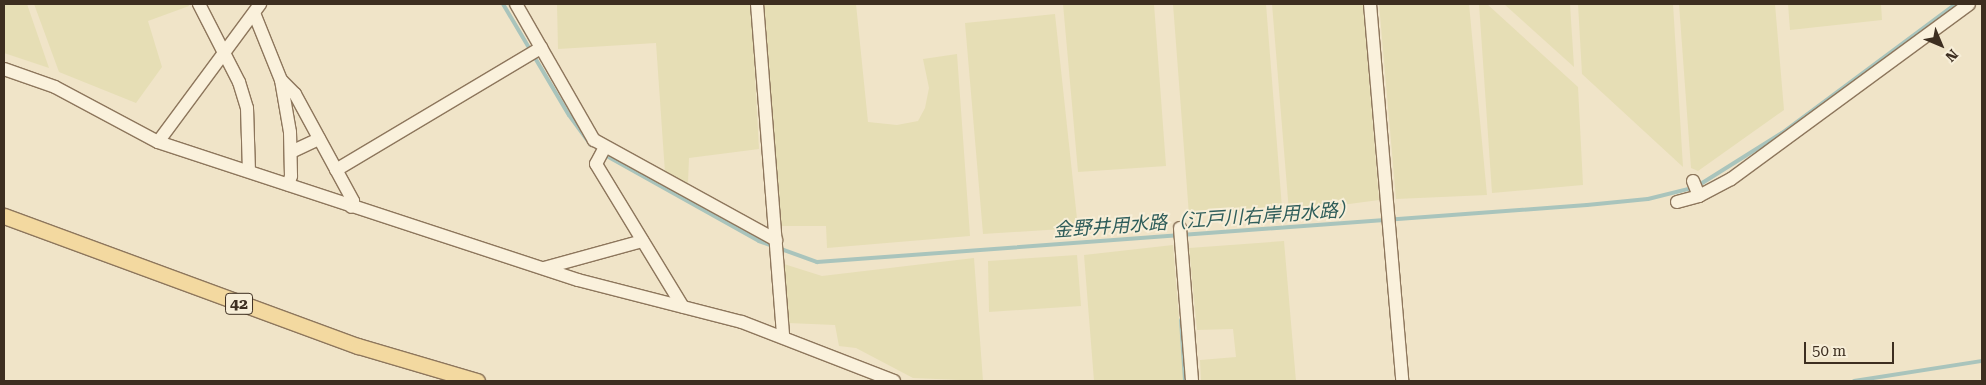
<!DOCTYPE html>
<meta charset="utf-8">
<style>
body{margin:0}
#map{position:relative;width:1986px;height:385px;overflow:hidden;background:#f0e4c8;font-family:"Roboto Serif","Noto Sans JP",serif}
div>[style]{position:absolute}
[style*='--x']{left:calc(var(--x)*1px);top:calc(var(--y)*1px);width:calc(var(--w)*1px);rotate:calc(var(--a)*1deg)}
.farmland>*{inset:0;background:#e6deb5}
.stream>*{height:4px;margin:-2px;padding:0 2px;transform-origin:2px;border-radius:2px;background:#a9c4bc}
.roads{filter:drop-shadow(1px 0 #8d765c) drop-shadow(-1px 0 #8d765c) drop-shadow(0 1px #8d765c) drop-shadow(0 -1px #8d765c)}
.minor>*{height:12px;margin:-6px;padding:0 6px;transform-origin:6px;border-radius:6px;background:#faf1dc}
.major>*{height:15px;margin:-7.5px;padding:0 7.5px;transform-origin:7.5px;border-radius:7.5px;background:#f3d9a0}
span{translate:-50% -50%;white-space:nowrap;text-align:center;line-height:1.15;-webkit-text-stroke:4px #f7eed8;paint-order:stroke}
.shield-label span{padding:1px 4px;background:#f7eed8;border:1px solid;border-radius:4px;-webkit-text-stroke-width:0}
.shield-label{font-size:16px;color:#3d2e20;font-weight:700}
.water-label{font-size:19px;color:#2f5d5a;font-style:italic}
.frame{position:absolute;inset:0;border:5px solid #3d2e20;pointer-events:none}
.north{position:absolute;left:1916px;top:20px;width:50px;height:50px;-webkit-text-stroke:4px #f7eed8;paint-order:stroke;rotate:135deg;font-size:14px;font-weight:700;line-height:20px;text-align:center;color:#3d2e20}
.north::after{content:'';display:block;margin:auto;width:18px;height:22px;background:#3d2e20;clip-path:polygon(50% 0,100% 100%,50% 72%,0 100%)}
.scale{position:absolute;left:1804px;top:342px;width:90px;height:22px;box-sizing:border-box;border:2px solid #3d2e20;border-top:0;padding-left:6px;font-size:15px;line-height:18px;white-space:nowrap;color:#3d2e20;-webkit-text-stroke:4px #f7eed8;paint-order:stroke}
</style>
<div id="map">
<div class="farmland">
<div style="clip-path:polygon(4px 4px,27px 4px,49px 68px,4px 53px)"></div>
<div style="clip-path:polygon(34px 4px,188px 4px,189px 6px,148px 21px,162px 67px,136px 103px,59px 72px)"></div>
<div style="clip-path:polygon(557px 4px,751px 4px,759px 149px,689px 158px,688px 183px,665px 173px,656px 43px,558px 49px)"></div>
<div style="clip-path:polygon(764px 4px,856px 4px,868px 122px,897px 125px,918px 121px,925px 108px,929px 88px,923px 59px,957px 54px,970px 236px,827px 248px,826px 226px,779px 226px)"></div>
<div style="clip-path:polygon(1063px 4px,1154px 4px,1166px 166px,1078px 172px)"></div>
<div style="clip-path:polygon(1173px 4px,1266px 4px,1282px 208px,1189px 215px)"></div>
<div style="clip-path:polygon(1272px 4px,1363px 4px,1379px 200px,1289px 212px)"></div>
<div style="clip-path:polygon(1379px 4px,1469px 4px,1487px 195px,1396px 199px)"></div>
<div style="clip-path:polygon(1479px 4px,1487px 4px,1578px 87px,1583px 185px,1492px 193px)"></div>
<div style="clip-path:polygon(1504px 4px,1570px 4px,1574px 67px)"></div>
<div style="clip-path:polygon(1578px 4px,1673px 4px,1683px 167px,1582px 74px)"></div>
<div style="clip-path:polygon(1679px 4px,1775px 4px,1784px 110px,1698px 171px,1691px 168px)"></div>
<div style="clip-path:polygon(1788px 4px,1881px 4px,1882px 20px,1790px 30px)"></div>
<div style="clip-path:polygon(1055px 14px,1078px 228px,983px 234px,965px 23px)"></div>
<div style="clip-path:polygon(1284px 241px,1296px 381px,1201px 381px,1200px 360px,1236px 357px,1233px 329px,1197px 330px,1189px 248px)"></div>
<div style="clip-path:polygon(1173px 245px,1184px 381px,1094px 381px,1084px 255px)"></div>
<div style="clip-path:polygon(1077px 255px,1081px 306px,989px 312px,988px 261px)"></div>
<div style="clip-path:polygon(974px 258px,983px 381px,913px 378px,856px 348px,839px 346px,835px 325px,788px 323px,784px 264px,822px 276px)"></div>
</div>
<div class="stream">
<div style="--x:503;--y:4;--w:129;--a:59.3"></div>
<div style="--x:569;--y:115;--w:37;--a:54"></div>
<div style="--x:605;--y:155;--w:176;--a:29.2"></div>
<div style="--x:759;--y:241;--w:62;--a:19.9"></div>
<div style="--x:817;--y:262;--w:772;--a:-4.23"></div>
<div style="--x:1587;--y:205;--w:61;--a:-5.6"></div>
<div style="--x:1648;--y:199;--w:45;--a:-14"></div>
<div style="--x:1699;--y:185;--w:98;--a:-32.1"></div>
<div style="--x:1782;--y:133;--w:217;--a:-36.6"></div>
<div style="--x:1181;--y:320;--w:61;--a:86.2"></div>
<div style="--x:1854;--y:381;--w:130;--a:-8.9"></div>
</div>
<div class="roads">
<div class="minor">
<div style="--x:199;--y:4;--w:88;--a:62.9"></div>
<div style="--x:239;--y:82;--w:27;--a:73"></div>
<div style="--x:247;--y:108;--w:63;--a:88.2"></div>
<div style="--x:516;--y:4;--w:157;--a:60.2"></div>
<div style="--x:594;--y:140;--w:208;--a:28.8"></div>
<div style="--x:757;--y:4;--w:333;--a:85.5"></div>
<div style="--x:1370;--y:4;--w:378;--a:85.1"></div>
<div style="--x:254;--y:13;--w:72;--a:68.1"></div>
<div style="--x:281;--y:80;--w:53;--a:80.2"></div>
<div style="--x:290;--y:132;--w:44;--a:88.7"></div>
<div style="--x:291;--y:176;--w:9;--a:108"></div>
<div style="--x:4;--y:69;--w:54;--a:19.4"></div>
<div style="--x:55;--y:87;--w:117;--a:28.1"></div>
<div style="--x:158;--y:142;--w:442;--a:18.2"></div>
<div style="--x:578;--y:280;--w:169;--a:14.4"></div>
<div style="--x:742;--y:322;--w:163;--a:21.2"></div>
<div style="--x:281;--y:80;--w:20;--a:45"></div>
<div style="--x:295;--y:94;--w:122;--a:61.5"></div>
<div style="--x:353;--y:201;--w:6;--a:108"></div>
<div style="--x:158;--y:142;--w:172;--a:-53.5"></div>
<div style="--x:605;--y:147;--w:19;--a:118"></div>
<div style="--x:596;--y:164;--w:167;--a:58.7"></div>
<div style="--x:291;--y:152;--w:31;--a:-25"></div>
<div style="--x:336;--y:170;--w:239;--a:-30.8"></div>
<div style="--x:1693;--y:181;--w:16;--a:68"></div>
<div style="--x:1677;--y:202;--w:23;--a:-15"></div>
<div style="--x:1699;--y:196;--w:36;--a:-28"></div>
<div style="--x:1731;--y:179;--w:295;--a:-36.3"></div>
<div style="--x:1180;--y:228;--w:153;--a:85.5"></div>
<div style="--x:544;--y:268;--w:102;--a:-15.4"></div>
</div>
<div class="major">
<div style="--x:4;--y:216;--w:377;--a:20.2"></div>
<div style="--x:358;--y:346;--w:124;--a:16.4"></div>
</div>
</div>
<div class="shield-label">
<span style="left:239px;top:304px">42</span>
</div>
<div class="water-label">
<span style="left:1205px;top:220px;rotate:-4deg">金野井用水路（江戸川右岸用水路）</span>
</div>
<div class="frame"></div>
<div class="north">N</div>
<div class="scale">50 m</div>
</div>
